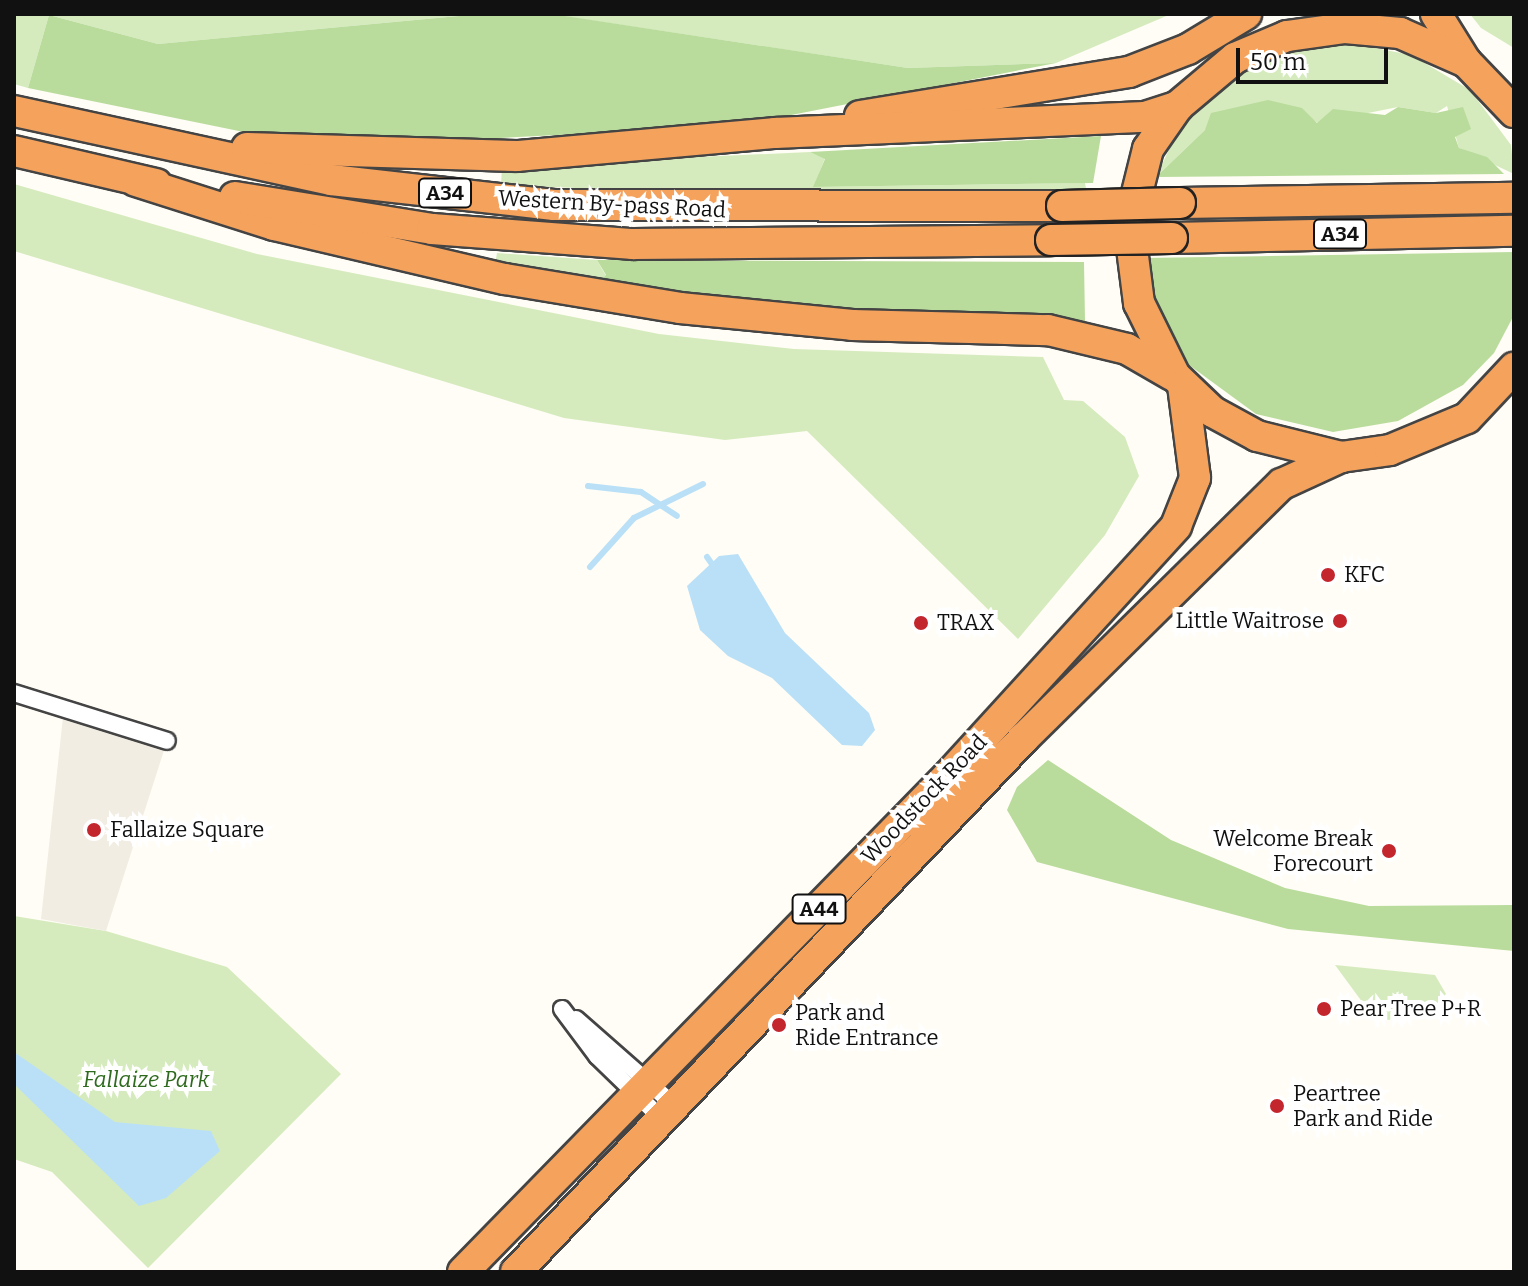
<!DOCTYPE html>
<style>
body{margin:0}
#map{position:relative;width:1528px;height:1286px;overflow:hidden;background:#fffdf5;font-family:Bitter,serif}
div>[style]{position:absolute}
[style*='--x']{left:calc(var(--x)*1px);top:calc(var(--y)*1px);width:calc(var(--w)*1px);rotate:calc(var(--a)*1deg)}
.green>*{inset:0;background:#d5ebbd}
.forest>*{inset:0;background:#b9dc9c}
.plaza>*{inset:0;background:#f1ede2}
.water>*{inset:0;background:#b9e0f7}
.stream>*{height:6px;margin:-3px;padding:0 3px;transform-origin:3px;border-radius:3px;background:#b9e0f7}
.roads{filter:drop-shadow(2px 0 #444) drop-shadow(-2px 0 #444) drop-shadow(0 2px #444) drop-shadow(0 -2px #444)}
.street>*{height:16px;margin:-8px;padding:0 8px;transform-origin:8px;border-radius:8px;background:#fff}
.highway>*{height:30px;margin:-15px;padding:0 15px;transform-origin:15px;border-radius:15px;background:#f5a25d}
.bridges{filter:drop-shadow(2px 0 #222) drop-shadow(-2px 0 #222) drop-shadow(0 2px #222) drop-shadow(0 -2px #222)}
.highway-bridge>*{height:30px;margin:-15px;padding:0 15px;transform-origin:15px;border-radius:15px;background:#f5a25d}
.dots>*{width:22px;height:22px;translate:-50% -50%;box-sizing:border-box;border:4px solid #fff;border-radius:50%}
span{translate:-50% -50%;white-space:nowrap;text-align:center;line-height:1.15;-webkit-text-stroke:8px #fff;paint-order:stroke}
.shield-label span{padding:2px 6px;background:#fff;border:2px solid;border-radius:6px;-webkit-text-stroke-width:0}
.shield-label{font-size:20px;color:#111;font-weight:700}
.street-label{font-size:22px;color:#111}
.poi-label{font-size:22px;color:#111}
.left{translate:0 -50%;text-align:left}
.right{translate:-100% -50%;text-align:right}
.park-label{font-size:22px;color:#2f6b1f;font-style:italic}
.frame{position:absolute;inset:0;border:16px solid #111;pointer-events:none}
.scale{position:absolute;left:1236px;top:48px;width:152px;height:36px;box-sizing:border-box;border:4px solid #111;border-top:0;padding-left:10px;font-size:24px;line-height:28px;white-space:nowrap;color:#111;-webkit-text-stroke:6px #fff;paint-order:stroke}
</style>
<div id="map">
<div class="green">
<div style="clip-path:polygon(14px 14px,480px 14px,158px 44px,49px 15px,28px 88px,14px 84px)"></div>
<div style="clip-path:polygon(549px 14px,1171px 14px,1056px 63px,908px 68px)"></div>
<div style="clip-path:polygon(1470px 14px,1514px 14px,1514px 48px,1481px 28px)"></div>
<div style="clip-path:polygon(1339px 41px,1411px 55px,1470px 90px,1511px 145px,1514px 174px,1459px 148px,1447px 106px,1436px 113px,1398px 107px,1318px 123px,1289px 106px,1205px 130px,1156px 177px,1187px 112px,1262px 55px)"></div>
<div style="clip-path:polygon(810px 152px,825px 158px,814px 187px,1085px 183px,1086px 189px,840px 199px,501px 185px,502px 166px)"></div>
<div style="clip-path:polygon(14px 184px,257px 254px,659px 334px,794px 349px,1043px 357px,1064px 400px,1083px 401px,1125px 437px,1139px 476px,1105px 535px,1018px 639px,807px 431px,725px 440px,564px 418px,14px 251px)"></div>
<div style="clip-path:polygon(497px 253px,597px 260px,606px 276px,600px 282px,495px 265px)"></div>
<div style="clip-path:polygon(14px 916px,106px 931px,227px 967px,341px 1074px,148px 1268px,52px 1172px,14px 1159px)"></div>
<div style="clip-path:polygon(1335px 965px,1435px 975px,1446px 994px,1425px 1016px,1388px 1020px,1371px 1014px)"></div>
</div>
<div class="forest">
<div style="clip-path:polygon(480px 14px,552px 14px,908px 68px,1056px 63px,735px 126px,460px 140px,259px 135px,28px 88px,49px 15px,158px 44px)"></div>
<div style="clip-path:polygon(1268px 100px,1302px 108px,1317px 123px,1333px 109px,1385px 115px,1398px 107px,1436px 113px,1463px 107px,1471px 129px,1455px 137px,1459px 148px,1487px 157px,1504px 174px,1156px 177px,1205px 130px,1211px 113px)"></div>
<div style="clip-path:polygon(1101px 136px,1093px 183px,813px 187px,825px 159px,810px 152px)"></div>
<div style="clip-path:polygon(1514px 252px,1514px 315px,1494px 353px,1463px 385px,1398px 421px,1333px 432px,1256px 414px,1189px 365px,1155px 307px,1144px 258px)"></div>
<div style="clip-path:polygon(597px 260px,1084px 262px,1085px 321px,786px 307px,600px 282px,606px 275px)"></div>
<div style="clip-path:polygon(1048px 760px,1171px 840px,1285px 888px,1369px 906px,1514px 905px,1514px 951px,1288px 929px,1037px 862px,1007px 810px,1017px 787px)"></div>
</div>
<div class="plaza">
<div style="clip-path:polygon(64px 708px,167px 741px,106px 931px,41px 919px)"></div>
</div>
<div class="water">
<div style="clip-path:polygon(738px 554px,785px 633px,869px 713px,875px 730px,862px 746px,842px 745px,772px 678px,728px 656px,700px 630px,687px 586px,719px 556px)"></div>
<div style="clip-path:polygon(14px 1052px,115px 1122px,211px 1131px,220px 1151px,166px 1198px,139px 1206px,14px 1084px)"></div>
</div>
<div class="stream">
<div style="--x:588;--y:486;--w:53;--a:6.5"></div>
<div style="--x:641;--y:492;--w:43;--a:33.7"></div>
<div style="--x:707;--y:557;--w:12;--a:55"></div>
<div style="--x:590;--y:567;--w:66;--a:-48.1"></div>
<div style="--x:634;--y:518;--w:77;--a:-26.2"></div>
</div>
<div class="roads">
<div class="street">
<div style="--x:14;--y:693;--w:160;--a:17.4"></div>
<div style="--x:562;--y:1009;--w:59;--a:53.3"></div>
<div style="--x:597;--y:1056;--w:93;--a:44.1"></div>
<div style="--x:576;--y:1019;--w:133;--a:41.3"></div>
</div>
<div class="highway">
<div style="--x:1436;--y:14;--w:57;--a:58"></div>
<div style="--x:14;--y:111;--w:324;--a:12.3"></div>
<div style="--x:331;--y:180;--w:224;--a:6.4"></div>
<div style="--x:554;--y:205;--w:508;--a:0.11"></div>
<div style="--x:1514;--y:112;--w:69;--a:-133.8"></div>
<div style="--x:1466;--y:62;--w:72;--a:-156.3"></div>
<div style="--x:1400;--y:33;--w:55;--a:-174.8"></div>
<div style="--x:1345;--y:28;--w:59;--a:172.1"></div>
<div style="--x:1287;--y:36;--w:56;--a:157.1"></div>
<div style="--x:1235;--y:58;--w:75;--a:139.9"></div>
<div style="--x:1178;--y:106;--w:52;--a:124.9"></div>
<div style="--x:1148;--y:149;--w:78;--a:104"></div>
<div style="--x:1129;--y:225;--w:79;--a:82.7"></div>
<div style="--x:1139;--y:303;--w:81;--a:63.7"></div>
<div style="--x:1175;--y:376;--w:52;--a:43.5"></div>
<div style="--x:1213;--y:412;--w:50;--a:28.6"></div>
<div style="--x:1257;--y:436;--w:87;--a:14"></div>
<div style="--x:1341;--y:457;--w:49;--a:-8.1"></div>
<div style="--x:1390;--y:450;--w:83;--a:-22.6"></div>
<div style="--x:1467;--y:418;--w:69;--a:-46.8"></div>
<div style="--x:860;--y:116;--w:273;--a:-9.3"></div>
<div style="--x:1129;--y:72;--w:63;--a:-21.3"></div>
<div style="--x:1188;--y:49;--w:68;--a:-31.1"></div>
<div style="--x:247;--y:148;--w:270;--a:1.7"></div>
<div style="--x:517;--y:156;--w:259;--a:-5.1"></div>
<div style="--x:775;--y:133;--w:370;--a:-2.5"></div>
<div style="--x:1145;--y:117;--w:35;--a:-18"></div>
<div style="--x:14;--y:151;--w:146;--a:13.1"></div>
<div style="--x:136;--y:181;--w:145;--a:17.7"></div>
<div style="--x:274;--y:225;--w:237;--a:13.2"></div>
<div style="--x:505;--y:279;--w:177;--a:9.4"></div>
<div style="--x:680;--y:308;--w:173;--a:5.6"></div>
<div style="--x:852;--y:325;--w:196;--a:1.5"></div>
<div style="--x:1048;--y:330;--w:81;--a:13.5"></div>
<div style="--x:1127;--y:349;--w:52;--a:30"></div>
<div style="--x:235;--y:197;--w:200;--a:9.2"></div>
<div style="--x:432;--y:229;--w:202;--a:4.3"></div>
<div style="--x:633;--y:244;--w:418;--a:-0.5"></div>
<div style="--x:1180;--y:203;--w:334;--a:-0.9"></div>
<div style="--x:1172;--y:238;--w:342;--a:-1.2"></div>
<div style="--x:463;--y:1272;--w:695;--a:-45.64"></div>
<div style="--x:949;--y:775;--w:337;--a:-47.6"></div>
<div style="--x:1176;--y:526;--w:52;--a:-68.4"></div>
<div style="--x:1195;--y:478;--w:93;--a:-97.4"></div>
<div style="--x:516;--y:1272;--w:737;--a:-46.43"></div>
<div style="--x:1024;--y:738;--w:362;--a:-44.6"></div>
<div style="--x:1282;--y:484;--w:65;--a:-24.6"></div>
</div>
</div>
<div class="bridges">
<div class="highway-bridge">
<div style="--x:1062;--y:206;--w:118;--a:-1.5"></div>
<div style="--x:1051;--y:240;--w:121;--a:-0.9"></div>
</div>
</div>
<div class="dots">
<div style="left:1328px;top:575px;background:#c4262e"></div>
<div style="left:1340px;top:621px;background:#c4262e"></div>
<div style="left:921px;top:623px;background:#c4262e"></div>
<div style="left:94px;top:830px;background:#c4262e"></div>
<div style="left:1389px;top:851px;background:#c4262e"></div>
<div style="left:1324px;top:1009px;background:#c4262e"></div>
<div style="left:779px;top:1025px;background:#c4262e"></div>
<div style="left:1277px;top:1106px;background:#c4262e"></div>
</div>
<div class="shield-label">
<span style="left:445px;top:193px">A34</span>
<span style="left:1340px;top:234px">A34</span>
<span style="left:819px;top:909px">A44</span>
</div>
<div class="street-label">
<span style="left:612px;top:204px;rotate:3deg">Western By-pass Road</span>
<span style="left:924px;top:799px;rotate:-46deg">Woodstock Road</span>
</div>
<div class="poi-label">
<span class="left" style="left:1344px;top:575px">KFC</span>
<span class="right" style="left:1324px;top:621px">Little Waitrose</span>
<span class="left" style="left:937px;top:623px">TRAX</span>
<span class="left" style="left:110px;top:830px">Fallaize Square</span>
<span class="right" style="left:1373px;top:851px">Welcome Break<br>Forecourt</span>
<span class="left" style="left:1340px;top:1009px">Pear Tree P+R</span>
<span class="left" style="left:795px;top:1025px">Park and<br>Ride Entrance</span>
<span class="left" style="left:1293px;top:1106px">Peartree<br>Park and Ride</span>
</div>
<div class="park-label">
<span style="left:146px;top:1080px">Fallaize Park</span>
</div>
<div class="frame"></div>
<div class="scale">50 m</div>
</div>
